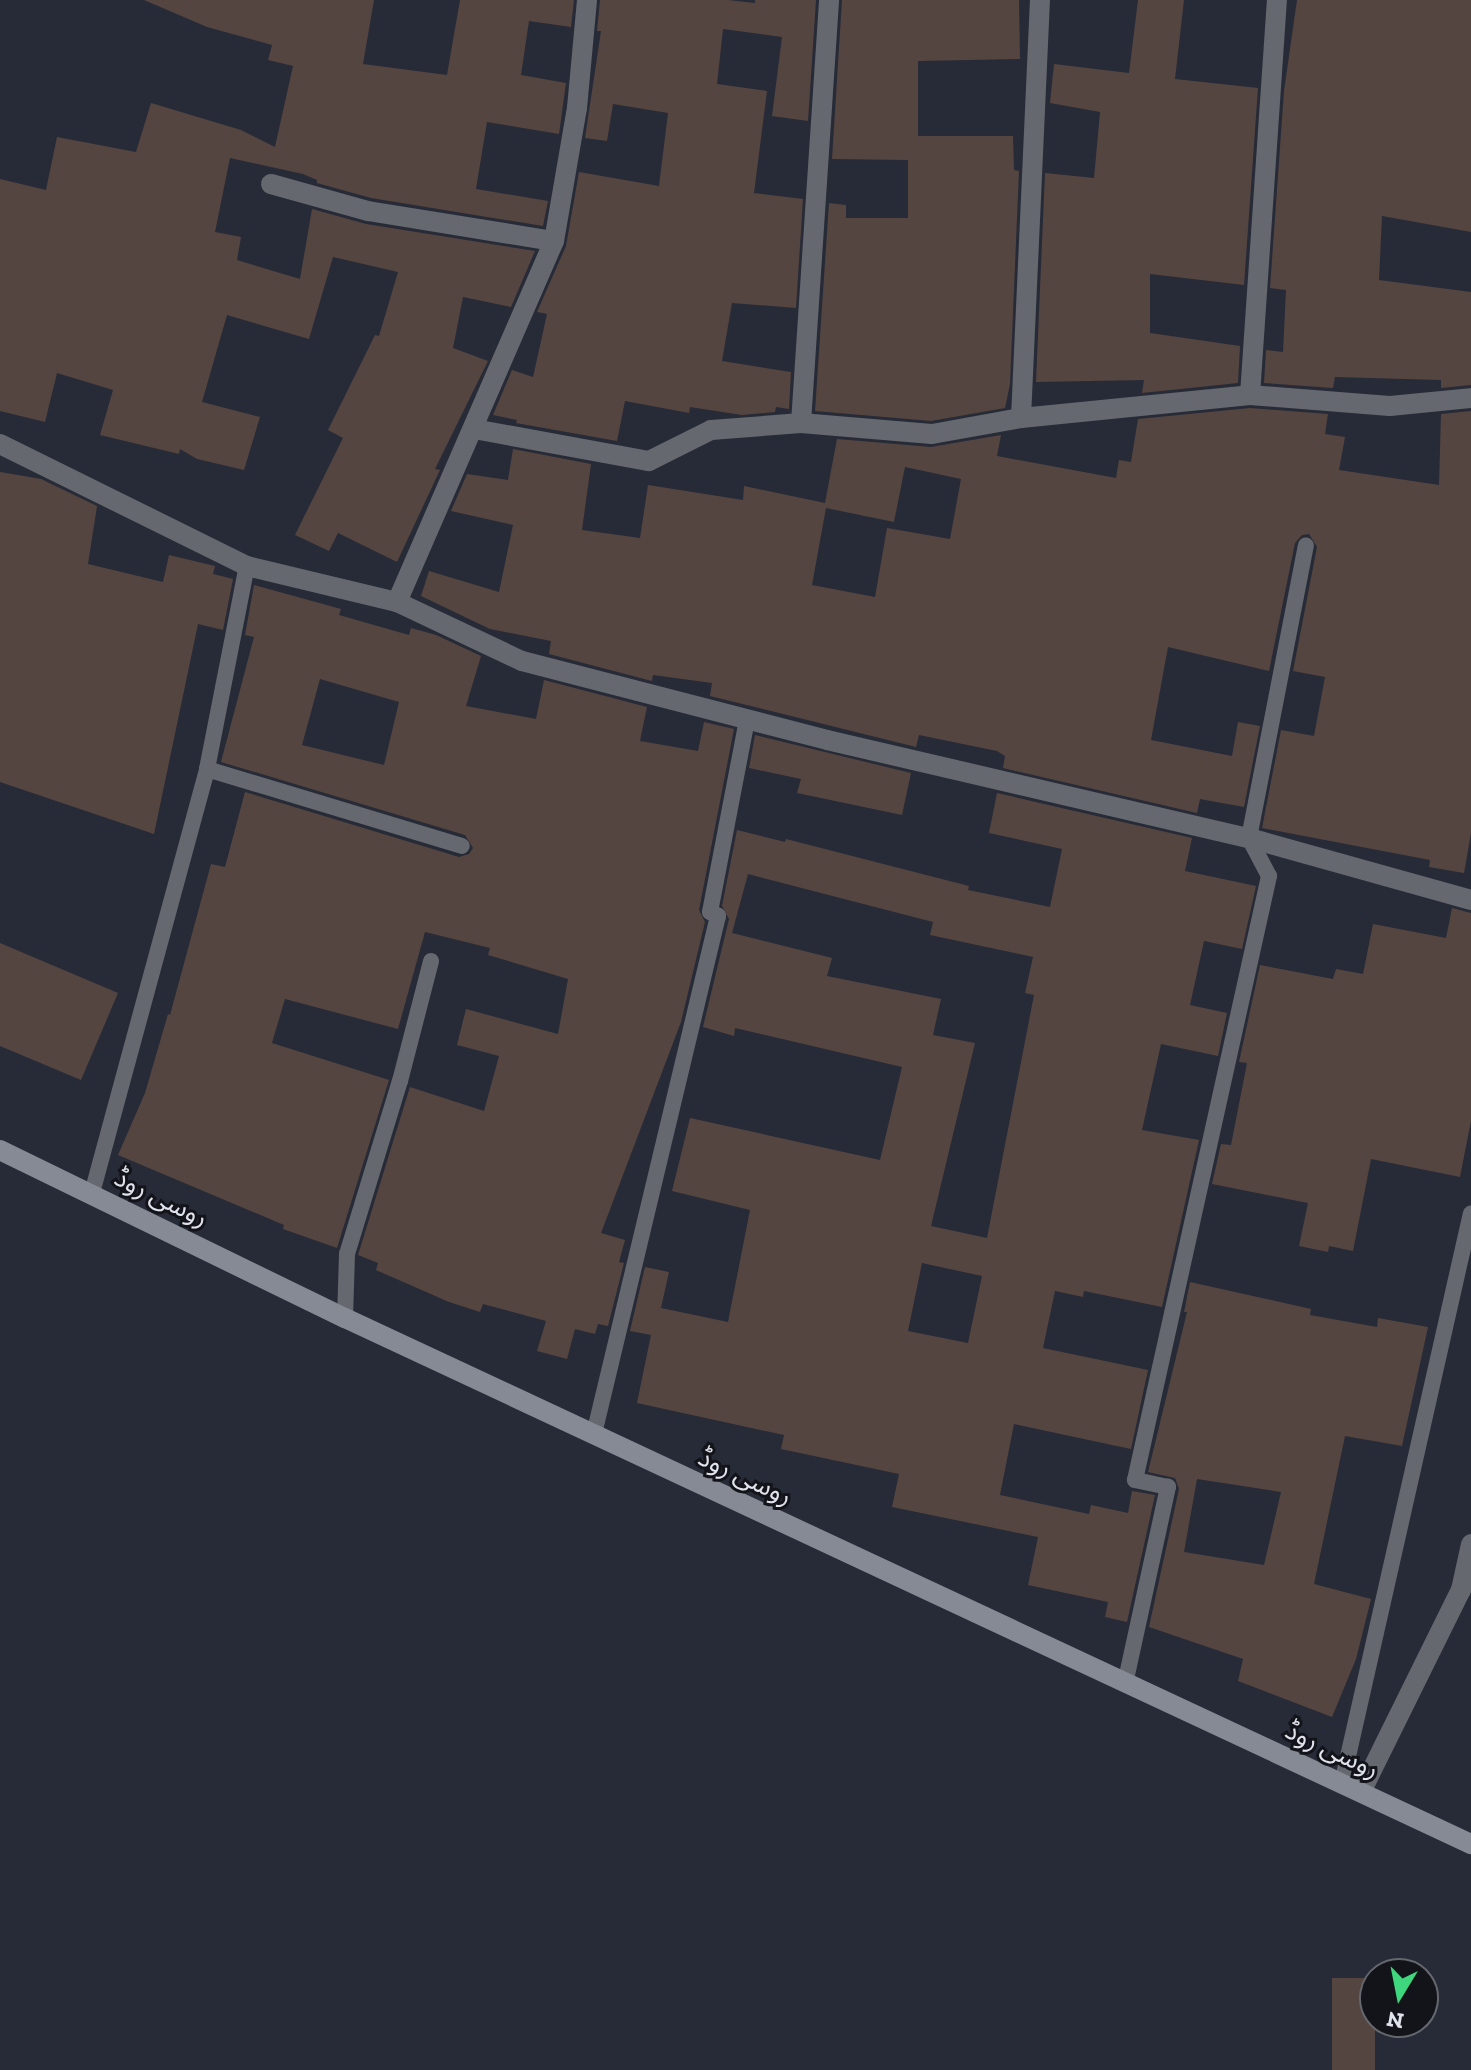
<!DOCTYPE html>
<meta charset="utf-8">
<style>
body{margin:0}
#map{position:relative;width:1471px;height:2070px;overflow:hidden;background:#272b37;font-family:"Zilla Slab","Noto Sans Arabic",serif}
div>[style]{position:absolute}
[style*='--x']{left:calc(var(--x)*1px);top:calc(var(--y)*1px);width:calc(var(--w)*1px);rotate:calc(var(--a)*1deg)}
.building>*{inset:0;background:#554540}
.service>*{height:16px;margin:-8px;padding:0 8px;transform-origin:8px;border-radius:8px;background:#65686e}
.minor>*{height:20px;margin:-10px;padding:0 10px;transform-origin:10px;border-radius:10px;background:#65686e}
.tertiary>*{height:20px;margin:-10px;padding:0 10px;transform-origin:10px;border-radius:10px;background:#65686e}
.secondary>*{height:20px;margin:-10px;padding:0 10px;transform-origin:10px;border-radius:10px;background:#858a94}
span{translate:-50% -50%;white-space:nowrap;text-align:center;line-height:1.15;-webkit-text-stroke:6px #121419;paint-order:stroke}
.street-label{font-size:26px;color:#e0e3ec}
.north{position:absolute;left:1359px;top:1958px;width:80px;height:80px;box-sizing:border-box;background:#121419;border:2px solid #64676d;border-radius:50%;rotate:190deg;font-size:22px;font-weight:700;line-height:32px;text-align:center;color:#e0e3ec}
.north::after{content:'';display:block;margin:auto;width:28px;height:36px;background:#3ed77d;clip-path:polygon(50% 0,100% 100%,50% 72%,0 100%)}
</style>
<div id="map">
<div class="building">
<div style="clip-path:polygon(144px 0,374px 0,363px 64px,447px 75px,460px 0,574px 0,571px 27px,529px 21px,521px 75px,566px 83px,559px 134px,487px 122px,476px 189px,548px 201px,543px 226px,371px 198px,317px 183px,317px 180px,303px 174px,230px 158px,215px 232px,241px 237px,237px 260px,300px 279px,312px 209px,366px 224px,535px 251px,511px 307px,463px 297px,453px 348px,488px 361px,435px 469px,440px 470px,397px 562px,338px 533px,329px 551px,295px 535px,343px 438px,328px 430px,375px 335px,379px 336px,398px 272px,333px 257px,309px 339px,227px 315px,202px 402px,260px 417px,244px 470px,197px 459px,180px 449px,179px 454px,100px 435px,113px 390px,57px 373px,45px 422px,0 411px,0 179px,46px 190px,57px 137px,136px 152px,151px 103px,241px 130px,275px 147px,293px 66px,268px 60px,272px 45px,207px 27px)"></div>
<div style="clip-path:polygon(600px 0,728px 0,755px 3px,755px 0,816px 0,808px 121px,772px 116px,782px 37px,723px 29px,717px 84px,767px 91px,754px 193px,803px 199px,796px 308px,732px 303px,722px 361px,791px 372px,789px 409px,776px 407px,775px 412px,742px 415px,690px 407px,689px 413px,625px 401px,617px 441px,516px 423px,517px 420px,493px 415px,512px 370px,533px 377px,547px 314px,537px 312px,566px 246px,579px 172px,659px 186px,668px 113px,613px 104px,607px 141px,585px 138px,601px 31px,597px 31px)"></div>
<div style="clip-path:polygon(842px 0,1019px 0,1020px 59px,918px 61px,918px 136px,1013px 136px,1014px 170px,1019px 171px,1010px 384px,1005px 408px,931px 421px,815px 411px,829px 203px,846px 205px,846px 218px,908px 218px,908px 160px,832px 159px)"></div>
<div style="clip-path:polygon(1138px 0,1184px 0,1175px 79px,1258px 88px,1244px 285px,1150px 274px,1150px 333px,1240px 346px,1238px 383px,1142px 393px,1144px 380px,1036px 382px,1045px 173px,1094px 178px,1100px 112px,1050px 103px,1054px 64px,1129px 73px)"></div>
<div style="clip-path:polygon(1297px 0,1471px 0,1471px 232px,1382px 216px,1379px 280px,1471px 292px,1471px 385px,1441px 388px,1441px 380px,1335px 377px,1333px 388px,1264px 383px,1266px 350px,1283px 352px,1286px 290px,1270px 288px,1284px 91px)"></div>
<div style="clip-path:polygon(evenodd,1250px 408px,1328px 414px,1325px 434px,1345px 437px,1339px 470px,1439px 485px,1441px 414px,1471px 411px,1471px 833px,1464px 873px,1429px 867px,1430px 860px,1262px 828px,1281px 730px,1314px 736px,1325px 677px,1293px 671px,1317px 547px,1309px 534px,1302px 535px,1295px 543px,1269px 671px,1168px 647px,1151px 740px,1232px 756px,1238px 722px,1260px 726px,1244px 807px,1200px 799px,1197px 813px,1003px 768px,1005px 756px,997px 751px,919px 735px,916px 747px,710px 696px,712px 683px,653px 675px,652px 681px,549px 654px,551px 641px,490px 629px,421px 596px,429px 571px,499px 592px,513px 525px,451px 511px,467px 474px,508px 480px,513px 449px,591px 464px,582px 530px,640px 538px,648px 485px,743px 500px,744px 486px,825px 503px,837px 439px,931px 447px,1001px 435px,997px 456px,1116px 478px,1119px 460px,1131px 462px,1138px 419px,1250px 408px,905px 467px,961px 479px,950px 539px,887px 528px,875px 597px,812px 585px,826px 508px,894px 522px,905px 467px)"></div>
<div style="clip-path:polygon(0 472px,41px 479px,97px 506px,88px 564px,163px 582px,169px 555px,215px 566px,213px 574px,233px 579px,223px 630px,198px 624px,154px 834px,0 782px)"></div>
<div style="clip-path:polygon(evenodd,254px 585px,341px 609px,339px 615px,409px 635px,411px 628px,436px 635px,481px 656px,466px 706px,536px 719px,544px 680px,647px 707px,640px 741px,698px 751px,704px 722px,734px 729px,699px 910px,705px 922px,681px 1022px,601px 1233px,625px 1240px,619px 1262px,624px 1263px,608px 1326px,598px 1324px,595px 1334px,575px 1329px,567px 1359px,537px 1351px,546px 1321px,483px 1304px,480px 1312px,449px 1302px,376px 1270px,378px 1263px,358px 1255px,410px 1087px,484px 1111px,499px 1056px,457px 1045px,466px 1009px,558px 1034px,568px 979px,488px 955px,490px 948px,425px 932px,398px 1029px,285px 999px,272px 1043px,389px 1080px,337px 1248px,283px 1229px,284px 1225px,118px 1155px,145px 1093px,168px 1014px,170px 1015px,211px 864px,225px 867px,245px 792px,459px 857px,469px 854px,473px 848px,465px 835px,221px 762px,254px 637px,245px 635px,254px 585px,320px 679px,399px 702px,384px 765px,302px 745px,320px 679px)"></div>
<div style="clip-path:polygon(755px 735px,911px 773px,902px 815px,797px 793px,801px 779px,749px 768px)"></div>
<div style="clip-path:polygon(evenodd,997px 793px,1192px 838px,1185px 871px,1256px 886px,1242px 949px,1204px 941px,1190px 1005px,1227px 1013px,1218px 1056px,1161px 1044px,1142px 1130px,1199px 1140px,1162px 1307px,1084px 1291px,1083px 1297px,1055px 1291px,1043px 1348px,1148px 1370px,1131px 1449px,1014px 1424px,1000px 1495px,1089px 1514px,1091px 1505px,1128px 1513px,1132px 1491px,1155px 1495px,1127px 1622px,1105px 1617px,1108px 1602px,1028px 1585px,1038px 1537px,892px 1507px,899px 1474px,781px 1449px,784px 1435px,637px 1403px,651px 1335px,630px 1331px,645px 1267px,669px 1272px,661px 1308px,728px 1322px,750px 1210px,672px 1191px,690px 1118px,880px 1160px,902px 1067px,735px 1028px,734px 1036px,703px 1027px,729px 919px,722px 906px,737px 830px,785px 842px,786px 839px,969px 886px,968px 890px,1050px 907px,1062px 849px,989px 833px,997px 793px,748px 874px,933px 922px,930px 935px,1033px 957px,1025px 993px,1034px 995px,987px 1238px,931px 1226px,975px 1043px,933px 1035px,941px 999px,827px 976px,832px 958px,732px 933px,748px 874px,997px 793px,922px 1263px,982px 1276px,968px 1343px,908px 1331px,922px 1263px)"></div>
<div style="clip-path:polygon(1452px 908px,1471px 913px,1471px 1121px,1460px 1177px,1371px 1159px,1353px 1251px,1329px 1246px,1328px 1252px,1299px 1246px,1308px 1203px,1212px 1184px,1221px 1144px,1231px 1145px,1247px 1063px,1239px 1062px,1260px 965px,1333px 979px,1336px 969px,1363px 974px,1373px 924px,1446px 938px)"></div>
<div style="clip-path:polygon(0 943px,118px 993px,81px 1080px,0 1046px)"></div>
<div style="clip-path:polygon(evenodd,1190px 1282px,1311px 1309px,1310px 1315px,1377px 1327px,1378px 1318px,1428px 1327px,1402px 1446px,1345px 1436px,1314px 1584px,1371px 1599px,1356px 1659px,1332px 1717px,1238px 1681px,1243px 1659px,1149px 1627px,1179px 1489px,1175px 1478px,1148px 1472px,1187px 1312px,1184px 1312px,1190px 1282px,1197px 1479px,1281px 1492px,1264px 1565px,1184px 1552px,1197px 1479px)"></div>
<div style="clip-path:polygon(1332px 1978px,1375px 1978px,1375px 2070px,1332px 2070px)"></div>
</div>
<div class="service">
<div style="--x:207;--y:769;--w:266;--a:16.8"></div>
<div style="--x:92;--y:1193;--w:439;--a:-74.8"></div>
<div style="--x:207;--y:769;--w:207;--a:-78.9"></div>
<div style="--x:345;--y:1318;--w:64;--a:-88.2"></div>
<div style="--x:347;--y:1254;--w:181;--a:-73"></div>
<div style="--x:400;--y:1081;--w:124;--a:-75.5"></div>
<div style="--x:594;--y:1434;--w:533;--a:-76.54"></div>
<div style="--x:718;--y:916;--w:9;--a:-153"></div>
<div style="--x:710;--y:912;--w:197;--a:-79.1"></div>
<div style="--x:1125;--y:1684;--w:202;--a:-77.7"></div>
<div style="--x:1168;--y:1487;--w:34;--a:-168"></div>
<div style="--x:1135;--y:1480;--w:619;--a:-77.49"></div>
<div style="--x:1269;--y:876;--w:43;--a:-117.8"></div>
<div style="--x:1249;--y:838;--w:298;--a:-79"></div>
<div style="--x:1342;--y:1783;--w:584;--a:-77.25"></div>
</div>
<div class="minor">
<div style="--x:271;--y:184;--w:101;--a:15.6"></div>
<div style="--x:368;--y:211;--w:188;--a:9.2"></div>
<div style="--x:1250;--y:395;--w:396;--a:-86.1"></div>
<div style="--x:1021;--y:418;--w:418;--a:-87.4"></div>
<div style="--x:801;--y:423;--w:424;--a:-86.2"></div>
<div style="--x:474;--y:429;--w:178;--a:10.4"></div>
<div style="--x:649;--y:461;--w:69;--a:-26.6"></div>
<div style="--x:711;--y:430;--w:90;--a:-4.4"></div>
<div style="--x:801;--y:423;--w:131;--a:4.8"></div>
<div style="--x:932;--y:434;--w:90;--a:-10.2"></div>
<div style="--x:1021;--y:418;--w:230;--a:-5.7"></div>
<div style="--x:1250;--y:395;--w:140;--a:4.5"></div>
<div style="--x:1390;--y:406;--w:81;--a:-5.6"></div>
<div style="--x:0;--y:444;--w:275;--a:26.3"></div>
<div style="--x:247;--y:566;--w:154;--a:13.5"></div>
<div style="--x:397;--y:602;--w:138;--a:25.3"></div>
<div style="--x:522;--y:661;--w:315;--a:14.5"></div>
<div style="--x:827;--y:740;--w:433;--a:13.1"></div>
<div style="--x:1249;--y:838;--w:230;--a:15.6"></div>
<div style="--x:397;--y:602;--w:394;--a:-66.5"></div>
<div style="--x:554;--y:241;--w:135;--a:-80.2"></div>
<div style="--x:577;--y:108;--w:108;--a:-84.7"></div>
</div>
<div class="tertiary">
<div style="--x:1361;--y:1792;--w:225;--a:-63.7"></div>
<div style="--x:1461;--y:1590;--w:47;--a:-77.7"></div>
</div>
<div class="secondary">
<div style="--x:0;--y:1150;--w:384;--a:26"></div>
<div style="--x:345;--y:1318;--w:1243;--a:25.04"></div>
</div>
<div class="street-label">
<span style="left:161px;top:1198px;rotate:26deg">روسی روڈ</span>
<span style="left:745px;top:1477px;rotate:25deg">روسی روڈ</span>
<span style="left:1332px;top:1750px;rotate:25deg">روسی روڈ</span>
</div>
<div class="north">N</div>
</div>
